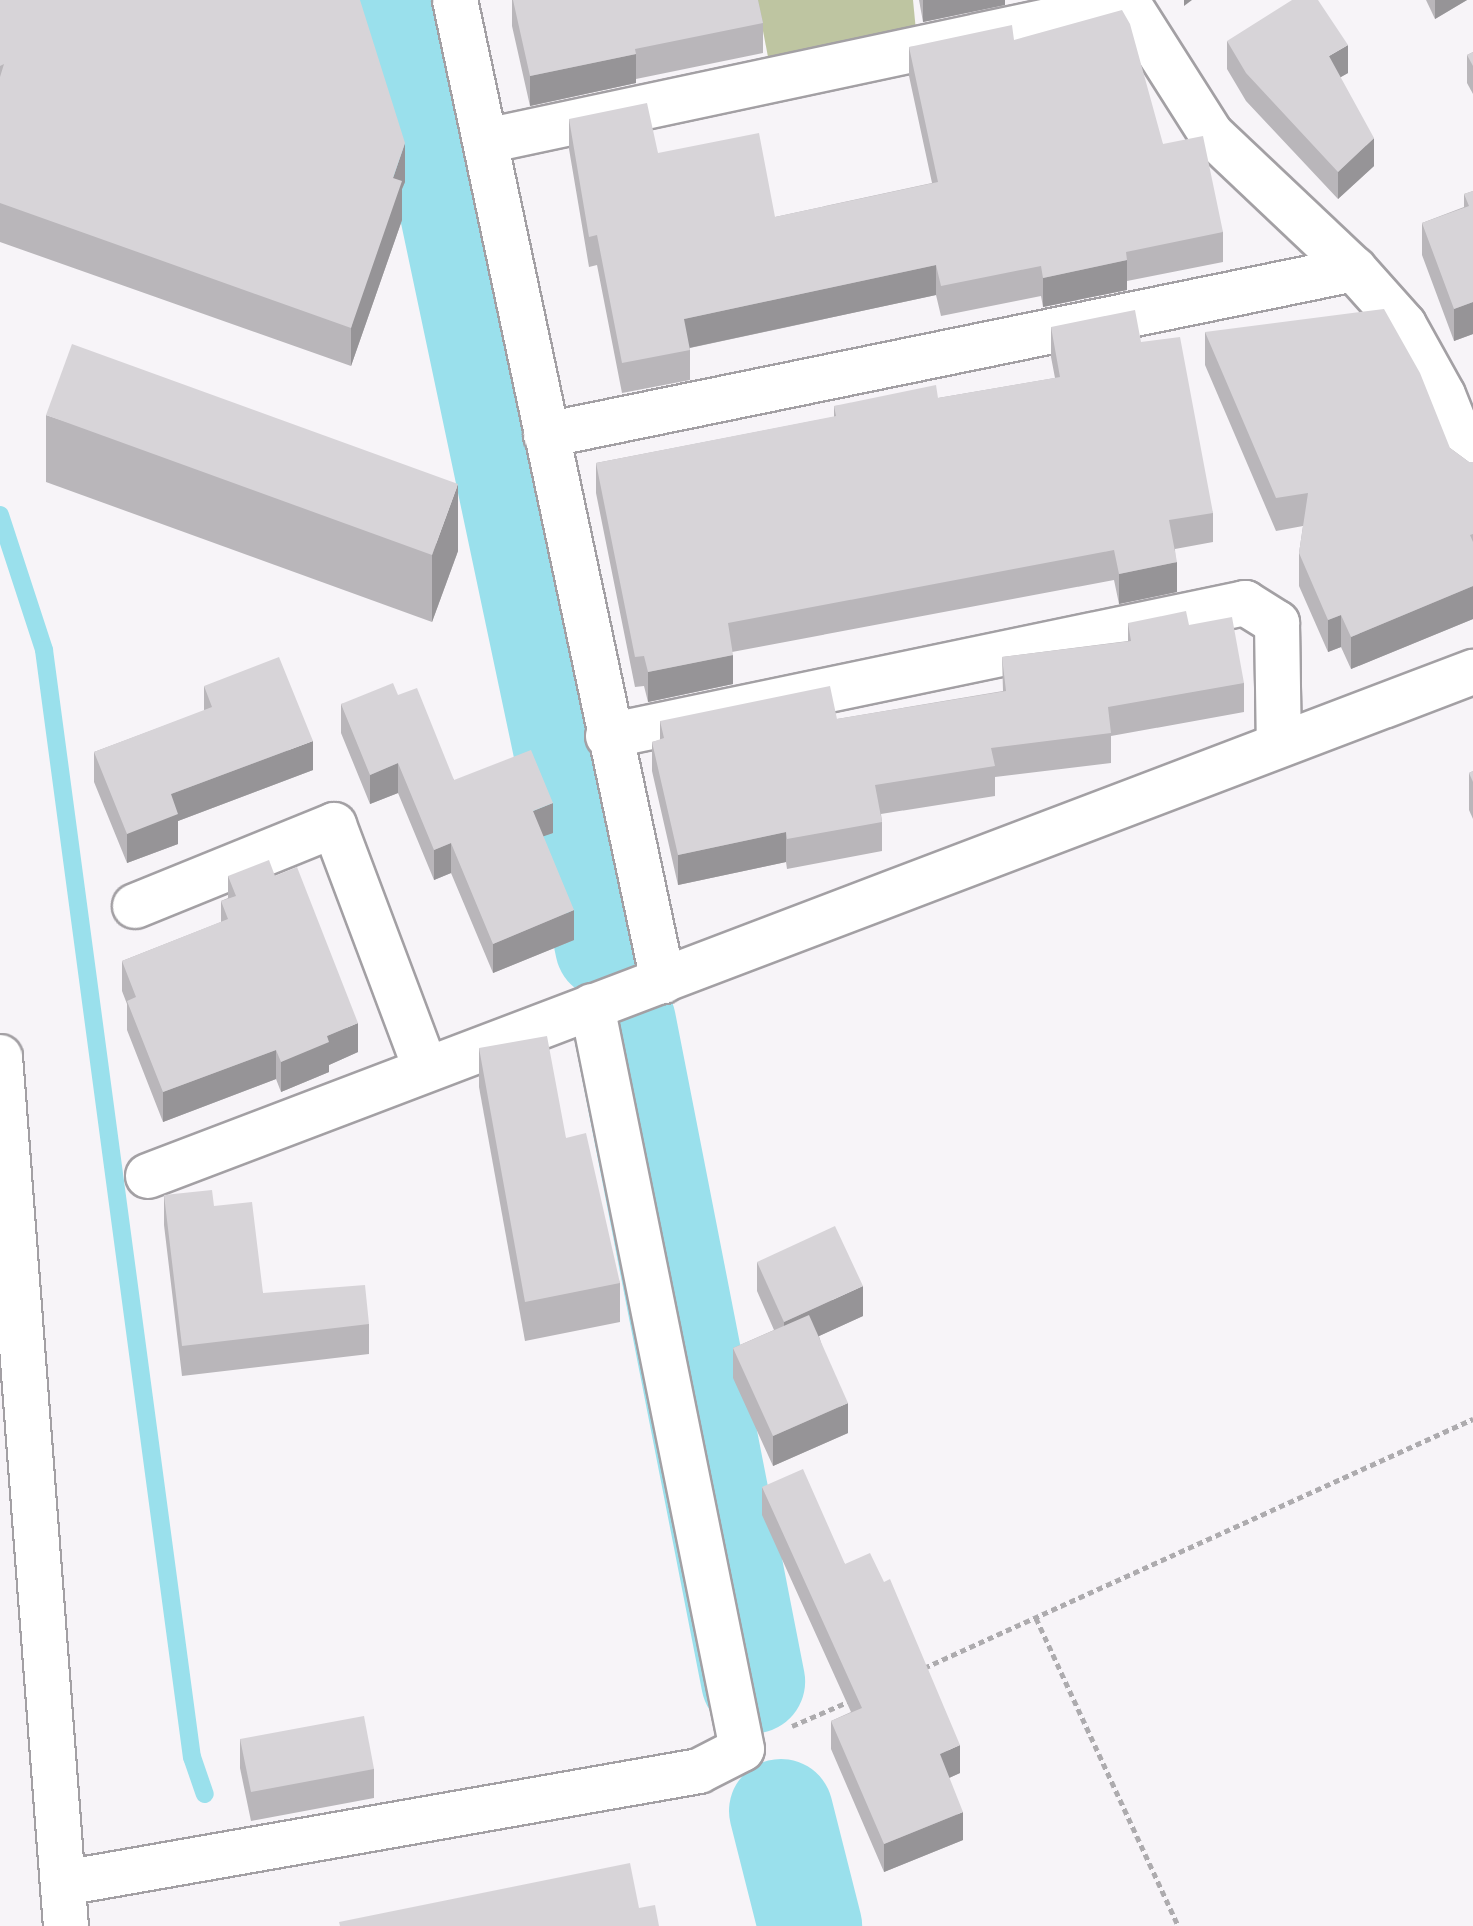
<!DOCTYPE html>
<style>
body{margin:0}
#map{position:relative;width:1473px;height:1926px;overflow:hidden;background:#f7f4f8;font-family:Helvetica,sans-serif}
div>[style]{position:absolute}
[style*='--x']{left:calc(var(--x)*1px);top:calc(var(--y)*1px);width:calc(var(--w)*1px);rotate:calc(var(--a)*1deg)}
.green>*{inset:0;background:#bec5a1}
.stream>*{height:18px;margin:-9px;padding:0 9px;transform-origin:9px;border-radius:9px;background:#9ae0ec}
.river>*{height:104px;margin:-52px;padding:0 52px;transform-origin:52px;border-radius:52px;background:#9ae0ec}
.path>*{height:5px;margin-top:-2.5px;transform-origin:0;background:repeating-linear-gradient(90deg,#adabae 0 6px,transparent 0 10px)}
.roads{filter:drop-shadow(2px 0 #a3a0a4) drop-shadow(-2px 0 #a3a0a4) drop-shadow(0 2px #a3a0a4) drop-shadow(0 -2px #a3a0a4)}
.street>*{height:44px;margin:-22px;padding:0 22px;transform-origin:22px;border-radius:22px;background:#fff}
.secondary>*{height:44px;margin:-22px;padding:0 22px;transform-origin:22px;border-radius:22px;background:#fff}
.wall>*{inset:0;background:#b9b6ba}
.shaded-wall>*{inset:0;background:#969497}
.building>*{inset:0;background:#d7d4d8}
span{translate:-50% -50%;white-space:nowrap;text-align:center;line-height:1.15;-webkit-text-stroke:8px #fff;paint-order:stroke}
</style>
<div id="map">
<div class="green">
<div style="clip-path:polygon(757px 0,913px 0,916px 31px,769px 62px)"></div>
</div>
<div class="stream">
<div style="--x:0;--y:515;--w:142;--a:71.9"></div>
<div style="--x:44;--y:650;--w:1117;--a:82.39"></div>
<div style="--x:192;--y:1757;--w:39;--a:71"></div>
</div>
<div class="river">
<div style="--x:407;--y:0;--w:968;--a:78.07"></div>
<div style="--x:624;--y:1022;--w:672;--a:78.92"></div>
<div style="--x:781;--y:1811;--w:119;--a:75.8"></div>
</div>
<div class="path">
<div style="--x:1036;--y:1618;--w:339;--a:65.2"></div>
<div style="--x:924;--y:1668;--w:603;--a:-24.4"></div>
<div style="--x:792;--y:1726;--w:65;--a:-23.4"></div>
</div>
<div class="roads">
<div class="street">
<div style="--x:455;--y:0;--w:1003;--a:78.03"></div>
<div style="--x:1126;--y:0;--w:159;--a:57.6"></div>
<div style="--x:1211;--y:134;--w:197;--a:43.4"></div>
<div style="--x:1354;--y:269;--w:75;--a:48.2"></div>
<div style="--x:1404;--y:325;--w:80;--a:60.9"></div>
<div style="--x:1443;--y:395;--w:81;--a:68.2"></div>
<div style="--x:486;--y:141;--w:655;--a:-12.06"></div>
<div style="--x:546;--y:435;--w:825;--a:-11.61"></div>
<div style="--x:608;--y:736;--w:651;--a:-11.79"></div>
<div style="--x:1245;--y:603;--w:38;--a:32"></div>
<div style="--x:1277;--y:623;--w:121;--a:89.1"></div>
<div style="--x:135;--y:906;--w:215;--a:-22.1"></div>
<div style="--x:334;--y:825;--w:259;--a:69.4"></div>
<div style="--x:148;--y:1176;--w:1418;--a:-20.83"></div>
<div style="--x:64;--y:1883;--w:645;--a:-10"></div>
<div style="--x:699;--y:1771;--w:48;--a:-27.1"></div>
<div style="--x:742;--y:1749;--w:758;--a:-101.41"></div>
</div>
<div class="secondary">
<div style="--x:0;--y:1057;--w:872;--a:85.66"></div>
</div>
</div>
<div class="wall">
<div style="clip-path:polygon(0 0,405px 182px,402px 189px,402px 220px,351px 366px,0 242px)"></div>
<div style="clip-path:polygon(512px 0,758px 0,763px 23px,763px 53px,636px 79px,636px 83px,530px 106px,512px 26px)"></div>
<div style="clip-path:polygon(919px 0,1005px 0,1005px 5px,923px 22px)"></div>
<div style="clip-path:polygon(1426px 0,1467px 0,1435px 19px)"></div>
<div style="clip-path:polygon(1014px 40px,1163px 144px,1223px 232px,1223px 262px,1127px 281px,1127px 290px,1043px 307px,1041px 296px,941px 316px,936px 295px,690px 348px,690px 380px,622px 393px,597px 265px,589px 267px,569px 149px,569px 119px,658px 153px,775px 217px,932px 183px,909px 76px,909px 47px)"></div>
<div style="clip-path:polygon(1227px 41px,1348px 73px,1340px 77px,1374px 166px,1338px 199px,1246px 101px,1227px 69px)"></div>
<div style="clip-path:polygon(1473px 52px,1473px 94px,1467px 83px,1467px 55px)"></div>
<div style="clip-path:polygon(1473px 191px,1473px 334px,1454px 341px,1422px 255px,1422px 223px,1464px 207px,1464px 194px)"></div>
<div style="clip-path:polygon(1051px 327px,1141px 342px,1213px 513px,1213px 542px,1175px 549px,1177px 592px,1119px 604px,1114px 580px,732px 652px,733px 684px,648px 702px,644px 686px,635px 687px,596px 493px,596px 463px,834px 417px,834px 406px,938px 398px,1055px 378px,1051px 357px)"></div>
<div style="clip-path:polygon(1205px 332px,1450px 448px,1469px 462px,1473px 462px,1473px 619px,1351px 669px,1341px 647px,1328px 652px,1299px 586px,1299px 553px,1303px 526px,1276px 531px,1205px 365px)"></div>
<div style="clip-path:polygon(46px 415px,458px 551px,432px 622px,46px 482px)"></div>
<div style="clip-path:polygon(1128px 623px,1189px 625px,1244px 683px,1244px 712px,1111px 736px,1111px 763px,995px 777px,995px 796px,881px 814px,882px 822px,882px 851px,787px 869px,786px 862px,678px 885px,652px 771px,652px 742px,660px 740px,660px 721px,837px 719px,1003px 691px,1002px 657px,1128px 641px)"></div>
<div style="clip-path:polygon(204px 686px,313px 770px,178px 821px,178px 844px,127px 863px,94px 782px,94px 752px,204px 711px)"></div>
<div style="clip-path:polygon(398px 695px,454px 780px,553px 833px,543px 836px,574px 940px,493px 973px,451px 873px,434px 880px,398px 793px,370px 804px,341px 733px,341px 704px)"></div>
<div style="clip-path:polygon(1473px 771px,1473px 819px,1469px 810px,1469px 773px)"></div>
<div style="clip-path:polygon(228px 876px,275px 876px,358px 1052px,329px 1065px,329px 1072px,281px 1092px,276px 1079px,163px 1122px,127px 1030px,127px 1004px,122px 991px,122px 961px,221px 922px,221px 901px,228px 898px)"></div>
<div style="clip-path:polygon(479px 1048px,566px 1138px,620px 1283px,620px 1322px,525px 1341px,479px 1087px)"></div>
<div style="clip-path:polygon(164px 1195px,214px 1206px,263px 1293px,369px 1324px,369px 1354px,182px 1376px,164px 1225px)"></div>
<div style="clip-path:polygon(757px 1262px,863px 1316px,819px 1336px,848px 1433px,773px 1466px,733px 1378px,733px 1348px,774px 1330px,757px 1291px)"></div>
<div style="clip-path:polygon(762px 1487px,845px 1564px,960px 1773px,949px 1778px,963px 1840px,884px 1872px,831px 1749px,831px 1721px,851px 1712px,762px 1515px)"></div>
<div style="clip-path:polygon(240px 1739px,374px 1769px,374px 1798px,251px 1821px,240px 1768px)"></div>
</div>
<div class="shaded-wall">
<div style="clip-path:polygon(923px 0,1005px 0,1005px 5px,923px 22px)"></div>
<div style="clip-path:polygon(1184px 0,1192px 0,1184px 6px)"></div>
<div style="clip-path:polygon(1435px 0,1467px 0,1435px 19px)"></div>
<div style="clip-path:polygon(1348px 45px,1348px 73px,1329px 84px,1329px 56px)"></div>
<div style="clip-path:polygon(636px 54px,636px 83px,530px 106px,530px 76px)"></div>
<div style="clip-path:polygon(1374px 138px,1374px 166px,1338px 199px,1338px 172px)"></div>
<div style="clip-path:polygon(405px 143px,405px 182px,402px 189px,402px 220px,351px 366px,351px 328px,393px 178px)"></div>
<div style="clip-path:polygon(1127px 260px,1127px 290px,1043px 307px,1043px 278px)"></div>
<div style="clip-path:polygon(936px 265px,936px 295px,684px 349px,684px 319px)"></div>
<div style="clip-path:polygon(1473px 302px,1473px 334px,1454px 341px,1454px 309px)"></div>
<div style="clip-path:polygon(458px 484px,458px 551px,432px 622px,432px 555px)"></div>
<div style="clip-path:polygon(1177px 562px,1177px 592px,1119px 604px,1119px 574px)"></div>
<div style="clip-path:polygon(1473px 586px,1473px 619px,1351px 669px,1351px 637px)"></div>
<div style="clip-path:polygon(1341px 615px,1341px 647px,1328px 652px,1328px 620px)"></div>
<div style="clip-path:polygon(733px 655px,733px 684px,648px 702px,648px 672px)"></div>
<div style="clip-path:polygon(313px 741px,313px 770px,178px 821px,178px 844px,127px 863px,127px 834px,171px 794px)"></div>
<div style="clip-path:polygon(398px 763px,398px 793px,370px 804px,370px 775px)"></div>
<div style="clip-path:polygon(553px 803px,553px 833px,533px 840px,533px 811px)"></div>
<div style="clip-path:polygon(786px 832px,786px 862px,678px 885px,678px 855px)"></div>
<div style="clip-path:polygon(451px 843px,451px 873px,434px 880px,434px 850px)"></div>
<div style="clip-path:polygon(574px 910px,574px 940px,493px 973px,493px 944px)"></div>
<div style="clip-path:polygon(358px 1023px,358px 1052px,329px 1065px,329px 1072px,281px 1092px,281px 1062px,327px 1036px)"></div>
<div style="clip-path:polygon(276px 1050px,276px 1079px,163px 1122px,163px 1092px)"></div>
<div style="clip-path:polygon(863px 1286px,863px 1316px,784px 1352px,784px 1322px)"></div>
<div style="clip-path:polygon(848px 1403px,848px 1433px,773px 1466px,773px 1436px)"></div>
<div style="clip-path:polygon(960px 1745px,960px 1773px,940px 1782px,940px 1754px)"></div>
<div style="clip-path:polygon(963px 1812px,963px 1840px,884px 1872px,884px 1844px)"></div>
</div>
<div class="building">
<div style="clip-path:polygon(0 0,360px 0,405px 143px,393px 178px,402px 181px,351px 328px,0 203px,0 77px,4px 64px,0 66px)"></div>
<div style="clip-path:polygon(513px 0,758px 0,763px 23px,635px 49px,636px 54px,530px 76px)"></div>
<div style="clip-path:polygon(1292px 0,1318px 0,1348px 45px,1329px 56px,1374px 138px,1338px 172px,1246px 73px,1227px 41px)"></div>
<div style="clip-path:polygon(1122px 10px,1130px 24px,1163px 144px,1203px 136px,1223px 232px,1126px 252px,1127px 260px,1043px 278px,1041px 266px,941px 286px,936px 265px,684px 319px,690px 350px,622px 363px,597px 235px,589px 237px,569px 119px,647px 103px,658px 153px,759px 133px,775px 217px,938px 182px,909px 47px,1012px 25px,1014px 40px)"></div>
<div style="clip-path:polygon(1473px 52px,1473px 66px,1467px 55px)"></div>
<div style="clip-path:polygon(1473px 191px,1473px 302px,1454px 309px,1422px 223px,1469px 206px,1464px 194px)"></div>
<div style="clip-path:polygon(1384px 309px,1420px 373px,1450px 448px,1469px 462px,1473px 462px,1473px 534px,1470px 535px,1473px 542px,1473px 586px,1351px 637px,1341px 615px,1328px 620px,1299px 553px,1308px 493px,1276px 498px,1205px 332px)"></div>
<div style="clip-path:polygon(1135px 310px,1141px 342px,1180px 337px,1213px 513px,1169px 520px,1177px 562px,1119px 574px,1114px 550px,728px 623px,733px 655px,648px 672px,644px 656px,635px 657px,596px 463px,836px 416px,834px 406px,936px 385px,938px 398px,1060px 377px,1051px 327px)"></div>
<div style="clip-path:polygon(72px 344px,458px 484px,432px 555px,46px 415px)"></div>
<div style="clip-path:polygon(1186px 611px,1189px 625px,1232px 617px,1244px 683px,1108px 707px,1111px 733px,991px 748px,995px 766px,875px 785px,882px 822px,787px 839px,786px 832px,678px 855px,652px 742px,664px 738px,660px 721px,830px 686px,837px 719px,1006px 691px,1002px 657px,1131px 641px,1128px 623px)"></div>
<div style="clip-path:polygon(279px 657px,313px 741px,171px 794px,178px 814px,127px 834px,94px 752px,212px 707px,204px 686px)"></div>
<div style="clip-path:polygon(393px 683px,398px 695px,417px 688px,454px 780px,531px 750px,553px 803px,533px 811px,574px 910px,493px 944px,451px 843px,434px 850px,398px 763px,370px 775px,341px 704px)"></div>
<div style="clip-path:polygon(1473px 771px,1473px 782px,1469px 773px)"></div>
<div style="clip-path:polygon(269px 860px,275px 876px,297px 867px,358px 1023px,327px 1036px,329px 1042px,281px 1062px,276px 1050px,163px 1092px,127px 1001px,136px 997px,122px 961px,228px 919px,221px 901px,236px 896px,228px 876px)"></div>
<div style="clip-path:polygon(547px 1036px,566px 1138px,586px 1133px,620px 1283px,525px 1302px,479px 1048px)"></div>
<div style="clip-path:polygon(212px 1190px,214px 1206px,252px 1202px,263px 1293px,365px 1285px,369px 1324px,182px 1346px,164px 1195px)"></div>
<div style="clip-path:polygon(835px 1226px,863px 1286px,784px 1322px,757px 1262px)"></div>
<div style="clip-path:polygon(809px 1315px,848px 1403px,773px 1436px,733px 1348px)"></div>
<div style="clip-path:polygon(803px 1469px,845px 1564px,870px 1553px,884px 1582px,890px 1579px,960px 1745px,940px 1754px,963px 1812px,884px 1844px,831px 1721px,862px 1708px,762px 1487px)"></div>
<div style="clip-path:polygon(364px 1716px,374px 1769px,251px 1792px,240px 1739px)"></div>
<div style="clip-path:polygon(630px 1863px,639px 1908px,655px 1905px,659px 1926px,340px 1926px,339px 1922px)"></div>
</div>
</div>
